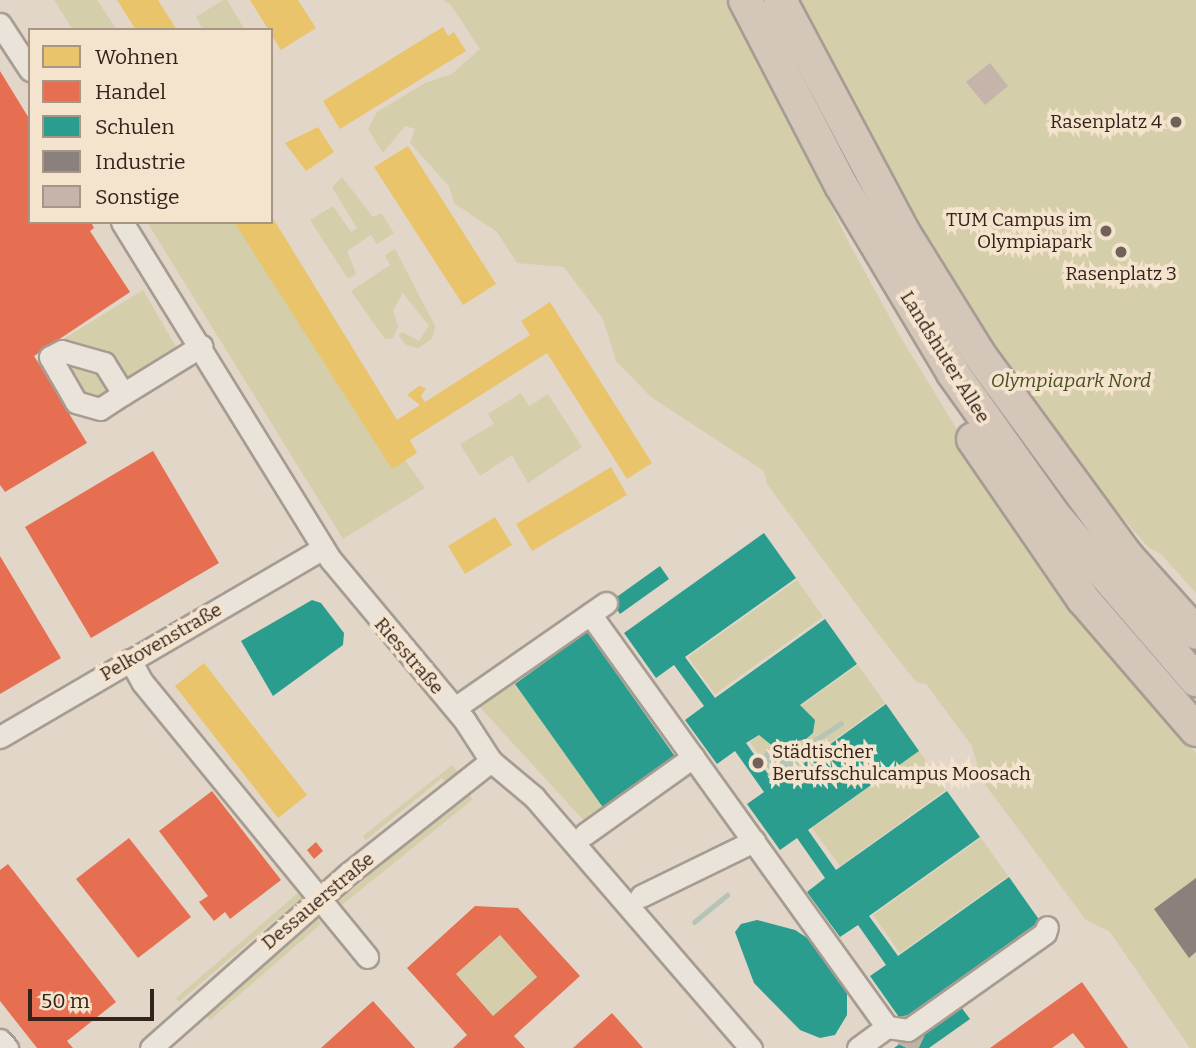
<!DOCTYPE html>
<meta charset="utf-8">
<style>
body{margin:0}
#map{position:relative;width:1196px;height:1048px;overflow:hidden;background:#e2d6c8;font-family:Bitter,serif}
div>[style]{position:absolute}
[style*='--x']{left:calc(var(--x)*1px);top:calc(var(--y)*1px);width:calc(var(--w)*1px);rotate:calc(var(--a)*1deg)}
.green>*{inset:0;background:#d4ceaa}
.water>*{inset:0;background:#b4c5b8}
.homes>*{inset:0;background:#e9c46a}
.shops>*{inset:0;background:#e76f51}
.schools>*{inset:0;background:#2a9d8f}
.industry>*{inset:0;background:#8a817c}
.stream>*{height:5px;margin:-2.5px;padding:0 2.5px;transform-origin:2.5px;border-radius:2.5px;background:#b4c5b8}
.building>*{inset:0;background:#c5b4a9}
.minor-tunnel>*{height:21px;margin-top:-10.5px;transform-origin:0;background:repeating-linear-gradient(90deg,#bfb2a5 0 21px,transparent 0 31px)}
.roads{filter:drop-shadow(2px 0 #a69c92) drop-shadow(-2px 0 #a69c92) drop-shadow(0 2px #a69c92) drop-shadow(0 -2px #a69c92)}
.minor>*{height:21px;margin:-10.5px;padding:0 10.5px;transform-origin:10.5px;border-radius:10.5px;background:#eae3da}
.highway>*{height:32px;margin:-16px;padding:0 16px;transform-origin:16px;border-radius:16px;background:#d4c6b9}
.dots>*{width:19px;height:19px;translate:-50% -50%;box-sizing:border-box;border:4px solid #f4e3cd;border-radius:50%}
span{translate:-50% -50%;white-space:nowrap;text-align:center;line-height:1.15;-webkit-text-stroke:7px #f4e3cd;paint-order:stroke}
.poi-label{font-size:19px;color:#33231b}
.right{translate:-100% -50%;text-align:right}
.left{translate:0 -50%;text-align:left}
.street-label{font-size:19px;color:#33231b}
.park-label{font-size:19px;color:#4a4f22;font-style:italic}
.legend{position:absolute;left:28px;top:28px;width:245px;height:196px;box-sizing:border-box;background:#f4e3cd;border:2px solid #a79686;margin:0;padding:9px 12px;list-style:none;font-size:21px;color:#33231b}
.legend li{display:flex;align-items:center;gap:14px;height:35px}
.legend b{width:35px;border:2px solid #a79686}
.scale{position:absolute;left:28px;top:989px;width:126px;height:32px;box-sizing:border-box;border:4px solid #33231b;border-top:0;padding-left:9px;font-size:21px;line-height:24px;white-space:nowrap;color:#33231b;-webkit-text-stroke:5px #f4e3cd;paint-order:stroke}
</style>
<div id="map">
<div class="green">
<div style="clip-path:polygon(54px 0,97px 0,117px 30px,73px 30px)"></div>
<div style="clip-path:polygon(223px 0,227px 0,245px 30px,203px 30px,196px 17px)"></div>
<div style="clip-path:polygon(443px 0,733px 0,846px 237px,898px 333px,986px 477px,987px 491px,1100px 646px,1196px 753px,1196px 1048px,1190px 1048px,1110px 932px,1086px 920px,981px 779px,972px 746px,926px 684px,916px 682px,876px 631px,767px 484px,764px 471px,651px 397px,616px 361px,603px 319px,564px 267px,517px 263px,497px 232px,454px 203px,449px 186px,410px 143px,415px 129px,405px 126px,383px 153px,368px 129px,377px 112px,425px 83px,452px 74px,480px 49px,451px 5px)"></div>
<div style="clip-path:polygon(794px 0,1196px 0,1196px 593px,1161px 554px,1149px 548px,1059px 445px,929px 252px)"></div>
<div style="clip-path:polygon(342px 177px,373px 217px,381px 213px,394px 233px,377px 244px,371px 235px,347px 251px,356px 274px,348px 279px,310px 220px,333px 206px,351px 232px,357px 228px,332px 187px)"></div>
<div style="clip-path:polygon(147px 222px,234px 222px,425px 488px,343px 539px)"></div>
<div style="clip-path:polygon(395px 249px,435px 326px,432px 339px,418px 348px,406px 345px,398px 335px,403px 332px,419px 341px,429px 326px,403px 293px,393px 310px,398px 327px,393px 338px,385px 339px,351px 291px,390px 265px,385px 255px)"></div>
<div style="clip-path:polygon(143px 290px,179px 352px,122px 385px,57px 343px)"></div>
<div style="clip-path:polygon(60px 361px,101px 367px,116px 391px,101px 400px,81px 396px)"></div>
<div style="clip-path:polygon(521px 393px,529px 406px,548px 394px,582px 447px,528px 483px,512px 455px,480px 476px,460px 444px,494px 424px,488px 414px)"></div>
<div style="clip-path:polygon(797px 580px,823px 617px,715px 694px,688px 657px)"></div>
<div style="clip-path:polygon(580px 629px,587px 632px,515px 684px,607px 813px,588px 825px,475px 702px)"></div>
<div style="clip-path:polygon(858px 665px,885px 703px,777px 781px,750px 742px)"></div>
<div style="clip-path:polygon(919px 751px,947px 789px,840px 866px,812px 828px)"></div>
<div style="clip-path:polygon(452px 765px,458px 773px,447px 783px,442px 778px,366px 840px,363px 836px)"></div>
<div style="clip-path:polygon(469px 791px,472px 800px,337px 909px,334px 905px)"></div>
<div style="clip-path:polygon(981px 838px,1008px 876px,900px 953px,873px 915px)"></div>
<div style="clip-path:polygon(298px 893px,302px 897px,179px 1002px,176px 998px)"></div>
<div style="clip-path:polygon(318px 919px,321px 924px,210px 1020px,204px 1012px,212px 1011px)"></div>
<div style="clip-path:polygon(500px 935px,537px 977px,493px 1016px,456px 974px)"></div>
</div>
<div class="water">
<div style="clip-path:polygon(808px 742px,811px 746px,788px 759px,799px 756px,803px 762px,777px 781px,761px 758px,768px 750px,790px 750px)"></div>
</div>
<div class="homes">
<div style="clip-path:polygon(117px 0,158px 0,177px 30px,136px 30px)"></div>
<div style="clip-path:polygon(250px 0,298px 0,316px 28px,281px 50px)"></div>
<div style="clip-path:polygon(443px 27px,448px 36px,454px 32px,466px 51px,340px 129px,323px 101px)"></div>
<div style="clip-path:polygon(318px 127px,334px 152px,306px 171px,285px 143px)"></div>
<div style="clip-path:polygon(408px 146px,496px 284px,463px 305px,374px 167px)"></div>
<div style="clip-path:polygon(271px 215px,397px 420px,420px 405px,407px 395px,419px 386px,426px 388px,421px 396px,425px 402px,530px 335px,521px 321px,550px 302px,652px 463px,627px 479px,547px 353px,410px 440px,417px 453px,392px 469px,234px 222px,271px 222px)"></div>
<div style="clip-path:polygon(611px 467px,627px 495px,532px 551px,516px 524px)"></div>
<div style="clip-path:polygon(495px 517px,512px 545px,465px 574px,448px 546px)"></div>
<div style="clip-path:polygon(204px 663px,307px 795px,278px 818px,175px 686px)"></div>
</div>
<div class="shops">
<div style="clip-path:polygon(0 71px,30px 120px,30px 222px,91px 222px,94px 228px,90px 231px,130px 292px,34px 356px,87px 443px,5px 492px,0 485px)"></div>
<div style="clip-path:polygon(153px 451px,219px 563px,91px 638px,25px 527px)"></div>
<div style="clip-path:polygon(0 556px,61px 658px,0 694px)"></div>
<div style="clip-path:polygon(212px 791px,281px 880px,230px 919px,225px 912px,214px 921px,199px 902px,208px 896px,159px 831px)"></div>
<div style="clip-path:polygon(129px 838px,191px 917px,138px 958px,76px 879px)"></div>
<div style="clip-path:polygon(316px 842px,323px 851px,314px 859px,307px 850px)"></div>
<div style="clip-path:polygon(8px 864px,116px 1002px,67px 1041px,73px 1048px,37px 1048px,0 1001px,0 870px)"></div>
<div style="clip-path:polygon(evenodd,475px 906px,518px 908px,580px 976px,514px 1036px,525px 1048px,453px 1048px,467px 1035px,407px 968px,475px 906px,500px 935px,537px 977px,493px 1016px,456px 974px,500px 935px)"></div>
<div style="clip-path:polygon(1082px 982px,1128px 1048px,1085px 1048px,1073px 1033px,1052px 1048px,990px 1048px)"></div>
<div style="clip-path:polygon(373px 1001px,415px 1048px,321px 1048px)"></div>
<div style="clip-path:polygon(612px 1013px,643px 1048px,573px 1048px)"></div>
</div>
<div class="schools">
<div style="clip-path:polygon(764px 533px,796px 578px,685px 657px,715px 698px,825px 619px,857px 664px,800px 705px,815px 720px,813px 733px,806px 739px,774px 747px,759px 735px,746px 743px,775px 784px,886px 704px,919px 751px,808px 830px,836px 870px,947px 791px,980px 837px,869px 916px,898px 956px,1009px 877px,1040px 921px,901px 1020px,870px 976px,886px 965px,858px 925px,840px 937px,807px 892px,825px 878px,797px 838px,780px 850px,747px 804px,764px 792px,735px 751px,717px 764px,685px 720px,704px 706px,674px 665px,656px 678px,624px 633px)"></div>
<div style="clip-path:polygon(660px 566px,669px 579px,620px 614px,611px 601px)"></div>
<div style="clip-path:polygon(312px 600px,321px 603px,344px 633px,343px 645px,273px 696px,241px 641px)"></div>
<div style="clip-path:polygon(587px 632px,679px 762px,607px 813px,515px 684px)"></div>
<div style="clip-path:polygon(757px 920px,795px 930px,826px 950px,847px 983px,847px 1015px,835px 1035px,820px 1038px,800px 1030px,754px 983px,735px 932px,741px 924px)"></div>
<div style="clip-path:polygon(958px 1003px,970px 1019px,929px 1048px,894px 1048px)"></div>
</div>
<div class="industry">
<div style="clip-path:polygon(1196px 878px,1196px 952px,1189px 958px,1154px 909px)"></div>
</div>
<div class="stream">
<div style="--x:809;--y:744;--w:38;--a:-33"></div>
<div style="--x:694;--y:922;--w:43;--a:-39.3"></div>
</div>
<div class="building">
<div style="clip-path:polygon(990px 63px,1008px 86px,985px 105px,966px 82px)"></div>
</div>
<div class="minor-tunnel">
<div style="--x:907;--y:1048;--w:19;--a:-65"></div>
<div style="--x:915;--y:1031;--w:18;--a:-106"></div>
</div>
<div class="roads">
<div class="minor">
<div style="--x:0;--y:24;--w:55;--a:56.9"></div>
<div style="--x:122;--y:222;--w:397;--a:58.3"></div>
<div style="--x:331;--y:560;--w:209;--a:50.2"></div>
<div style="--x:465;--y:721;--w:48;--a:57"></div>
<div style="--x:491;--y:761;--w:56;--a:39.9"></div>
<div style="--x:534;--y:797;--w:332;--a:49.2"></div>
<div style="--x:123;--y:394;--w:27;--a:147"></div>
<div style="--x:100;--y:409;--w:25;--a:-164"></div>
<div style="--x:76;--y:402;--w:52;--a:-120"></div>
<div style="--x:50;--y:357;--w:13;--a:-27"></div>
<div style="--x:62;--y:351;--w:44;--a:15.9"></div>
<div style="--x:104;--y:363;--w:36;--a:58"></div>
<div style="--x:123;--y:394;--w:92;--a:-31.6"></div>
<div style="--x:590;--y:614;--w:509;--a:54.28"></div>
<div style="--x:130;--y:660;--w:26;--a:61"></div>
<div style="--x:143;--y:683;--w:354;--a:50.7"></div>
<div style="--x:455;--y:708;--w:184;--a:-34.8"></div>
<div style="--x:0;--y:737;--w:374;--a:-30.3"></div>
<div style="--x:585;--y:834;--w:133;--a:-35.5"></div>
<div style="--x:641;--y:896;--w:126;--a:-26"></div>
<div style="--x:0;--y:1040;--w:11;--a:49"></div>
<div style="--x:151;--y:1048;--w:264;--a:-41.5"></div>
<div style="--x:349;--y:873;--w:181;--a:-38.3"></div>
<div style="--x:858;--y:1048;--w:36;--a:-36"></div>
<div style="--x:887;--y:1027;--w:21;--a:8"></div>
<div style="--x:908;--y:1030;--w:168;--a:-35.3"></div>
<div style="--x:1045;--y:933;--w:6;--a:-72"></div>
</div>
<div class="highway">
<div style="--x:745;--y:0;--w:208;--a:62.6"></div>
<div style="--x:841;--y:185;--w:219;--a:59.2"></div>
<div style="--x:953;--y:373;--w:174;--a:54.6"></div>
<div style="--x:1054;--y:515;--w:218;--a:49.3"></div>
<div style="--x:780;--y:0;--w:264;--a:62"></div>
<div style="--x:904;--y:233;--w:142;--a:58.2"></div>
<div style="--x:979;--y:354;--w:250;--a:53.8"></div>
<div style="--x:1127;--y:556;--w:103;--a:48.1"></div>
<div style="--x:973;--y:439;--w:194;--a:55.5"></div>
<div style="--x:1083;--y:599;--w:173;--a:49.2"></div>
</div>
</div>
<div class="dots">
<div style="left:1176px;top:122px;background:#706258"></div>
<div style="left:1106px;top:231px;background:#706258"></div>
<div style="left:1121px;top:252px;background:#706258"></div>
<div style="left:758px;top:763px;background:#706258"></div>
</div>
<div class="poi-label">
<span class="right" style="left:1162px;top:122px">Rasenplatz 4</span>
<span class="right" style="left:1092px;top:231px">TUM Campus im<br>Olympiapark</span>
<span style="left:1121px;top:274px">Rasenplatz 3</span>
<span class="left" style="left:772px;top:763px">Städtischer<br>Berufsschulcampus Moosach</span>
</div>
<div class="street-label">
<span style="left:945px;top:357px;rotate:58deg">Landshuter Allee</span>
<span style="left:161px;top:642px;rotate:-30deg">Pelkovenstraße</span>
<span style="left:409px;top:656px;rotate:49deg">Riesstraße</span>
<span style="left:318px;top:901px;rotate:-40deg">Dessauerstraße</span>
</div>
<div class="park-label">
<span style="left:1071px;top:381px">Olympiapark Nord</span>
</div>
<ul class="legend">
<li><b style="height:19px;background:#e9c46a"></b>Wohnen</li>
<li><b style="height:19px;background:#e76f51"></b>Handel</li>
<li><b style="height:19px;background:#2a9d8f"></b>Schulen</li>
<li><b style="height:19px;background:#8a817c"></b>Industrie</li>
<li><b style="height:19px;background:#c5b4a9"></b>Sonstige</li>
</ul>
<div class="scale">50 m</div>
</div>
